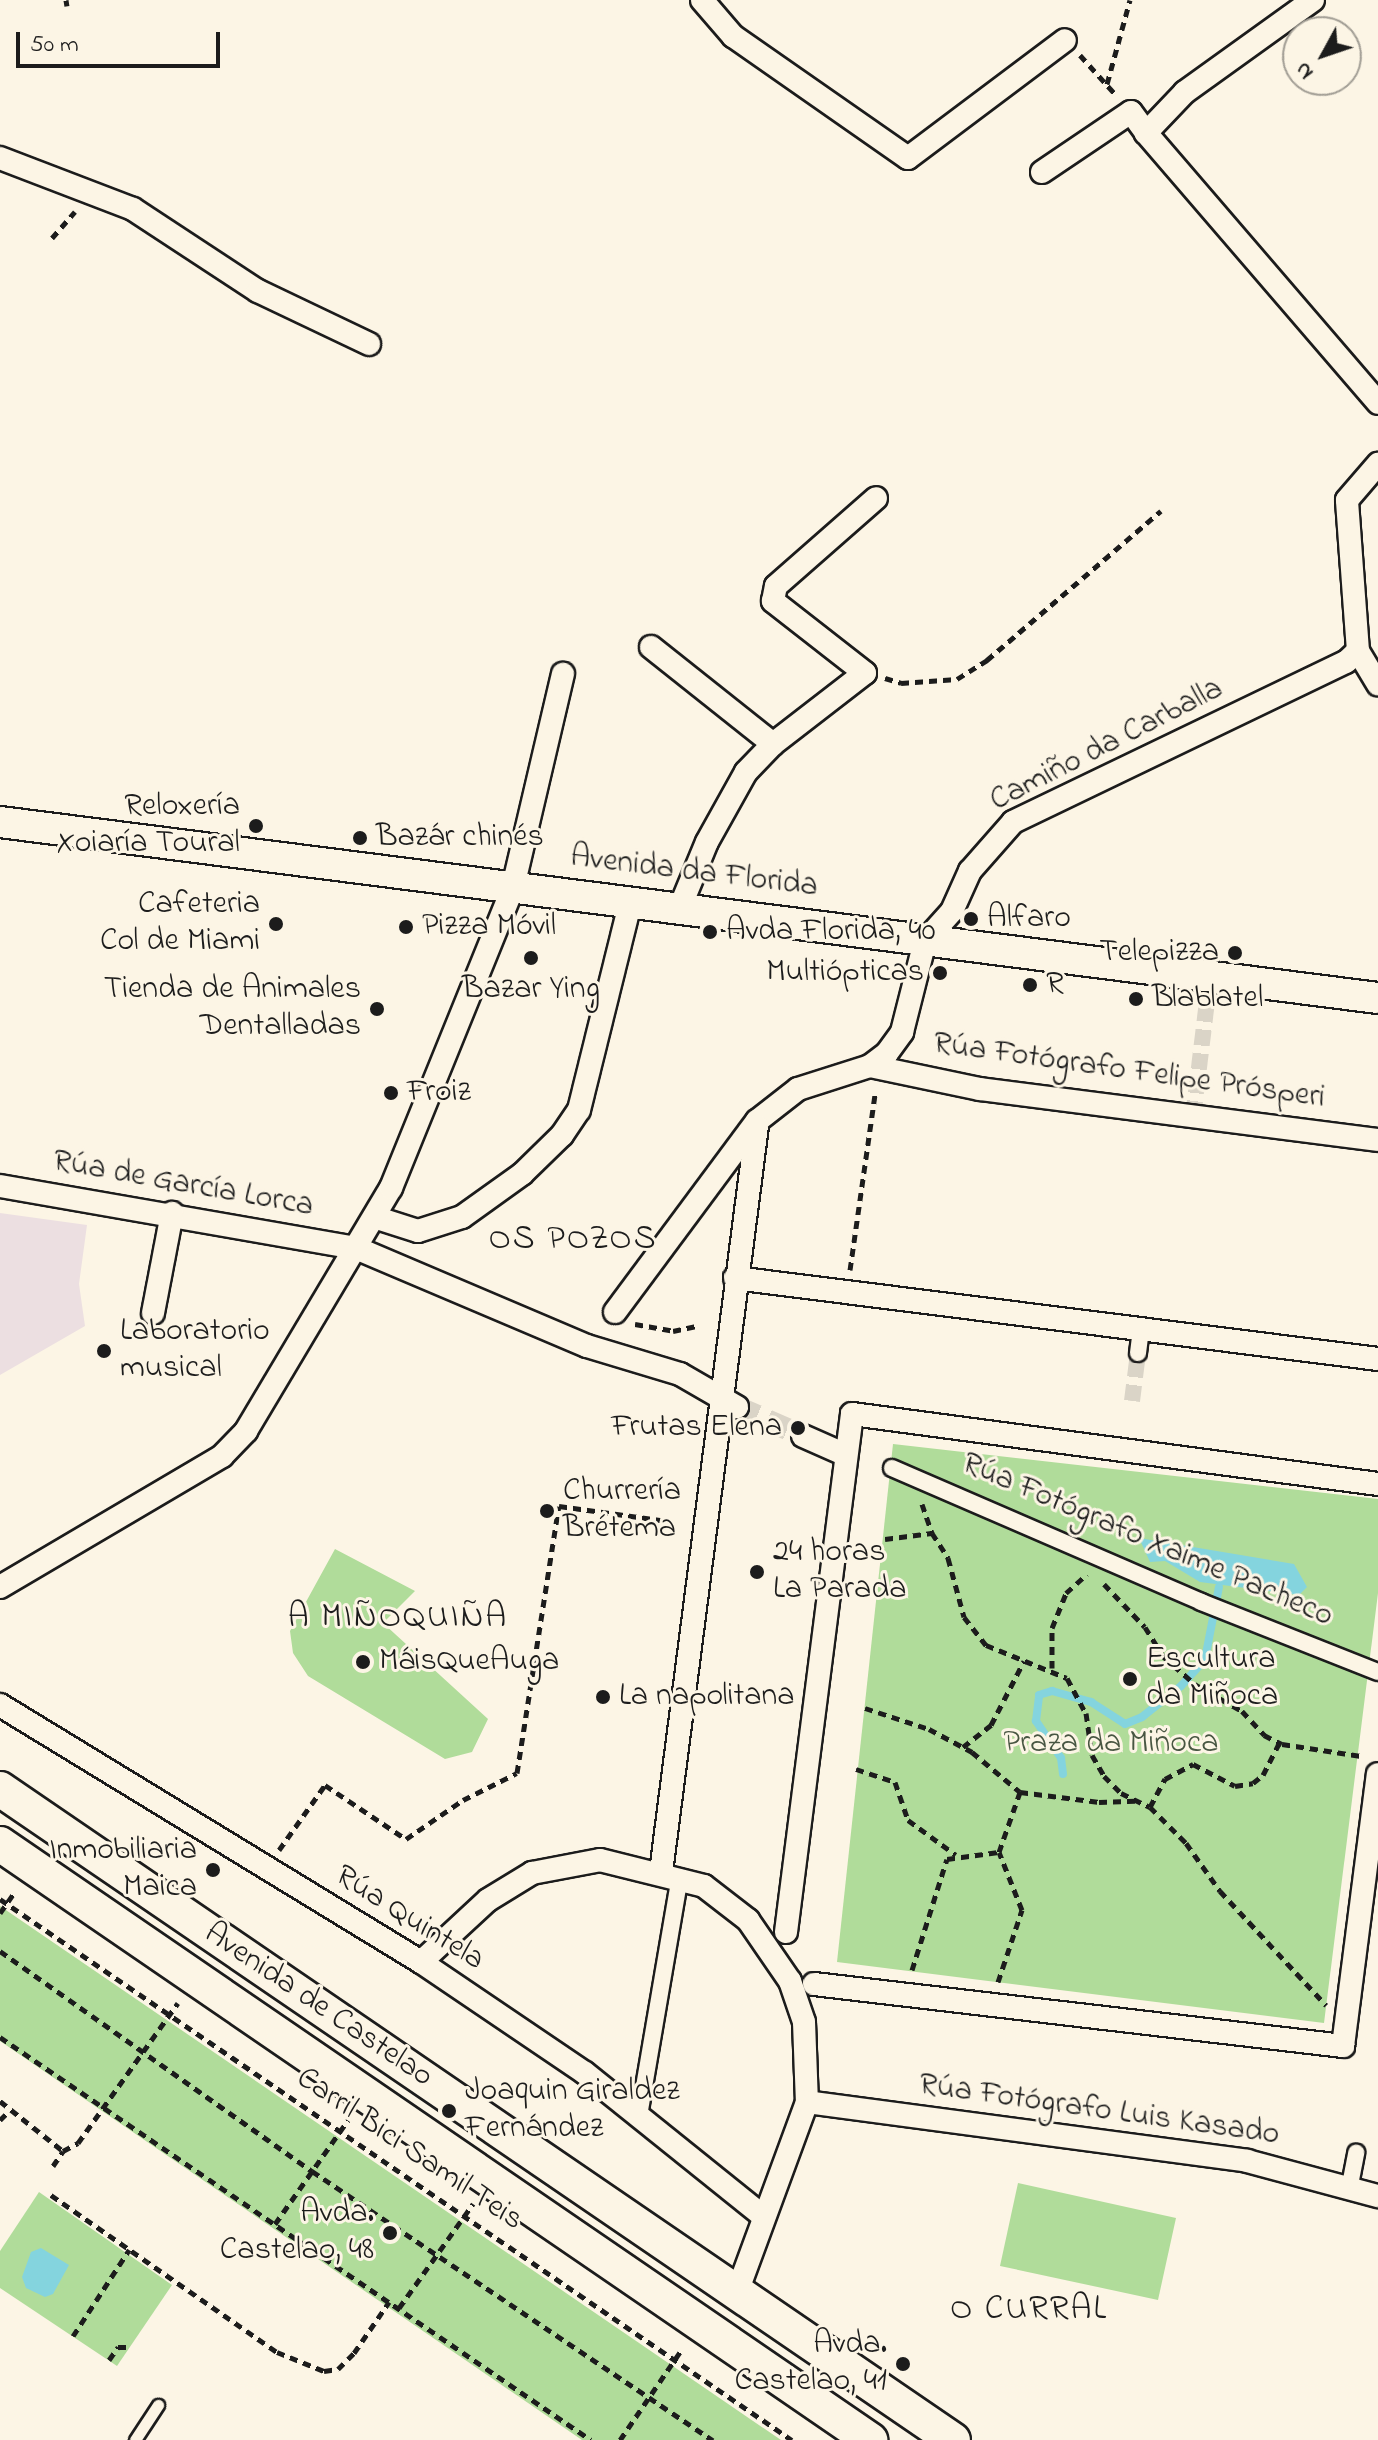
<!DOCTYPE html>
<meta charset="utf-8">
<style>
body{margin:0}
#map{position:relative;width:1378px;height:2440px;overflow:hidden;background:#fcf5e5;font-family:"Indie Flower",sans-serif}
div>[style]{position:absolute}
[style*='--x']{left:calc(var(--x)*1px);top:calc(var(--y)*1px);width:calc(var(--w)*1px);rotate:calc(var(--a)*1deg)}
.built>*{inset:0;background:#ecdfe1}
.green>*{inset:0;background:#b0dc9a}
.water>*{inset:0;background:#84d4de}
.stream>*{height:8px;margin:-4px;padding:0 4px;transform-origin:4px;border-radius:4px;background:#84d4de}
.pedestrian-tunnel>*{height:16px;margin-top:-8px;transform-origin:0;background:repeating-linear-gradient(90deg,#dad4c7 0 16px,transparent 0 24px)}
.minor-tunnel>*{height:22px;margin-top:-11px;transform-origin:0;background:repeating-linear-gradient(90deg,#dad4c7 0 22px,transparent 0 33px)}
.path>*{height:5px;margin-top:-2.5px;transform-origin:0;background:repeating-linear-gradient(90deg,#1c1c1c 0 8px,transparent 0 14px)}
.roads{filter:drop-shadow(2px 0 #1c1c1c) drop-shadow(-2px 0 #1c1c1c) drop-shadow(0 2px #1c1c1c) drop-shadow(0 -2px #1c1c1c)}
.service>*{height:11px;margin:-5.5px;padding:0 5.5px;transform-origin:5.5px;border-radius:5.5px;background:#fcf5e5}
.pedestrian>*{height:16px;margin:-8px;padding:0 8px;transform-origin:8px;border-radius:8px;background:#fcf5e5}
.minor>*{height:22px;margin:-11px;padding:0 11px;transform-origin:11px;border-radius:11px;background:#fcf5e5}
.secondary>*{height:30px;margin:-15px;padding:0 15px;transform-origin:15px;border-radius:15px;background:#fcf5e5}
.primary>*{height:34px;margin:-17px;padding:0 17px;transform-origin:17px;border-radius:17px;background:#fcf5e5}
.dots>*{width:22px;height:22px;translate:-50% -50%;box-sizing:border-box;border:4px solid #fcf5e5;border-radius:50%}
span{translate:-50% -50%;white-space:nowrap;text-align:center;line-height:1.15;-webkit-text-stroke:6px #fcf5e5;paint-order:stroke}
.street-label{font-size:32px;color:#1c1c1c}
.poi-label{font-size:32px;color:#1c1c1c}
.right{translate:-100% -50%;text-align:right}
.left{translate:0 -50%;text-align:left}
.park-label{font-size:32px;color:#485642}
.neighbourhood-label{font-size:34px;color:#1c1c1c;letter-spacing:2px}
.north{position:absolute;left:1282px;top:16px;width:80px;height:80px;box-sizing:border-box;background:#fcf5e5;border:2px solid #a29e95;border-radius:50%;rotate:230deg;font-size:22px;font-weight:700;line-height:32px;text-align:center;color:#1c1c1c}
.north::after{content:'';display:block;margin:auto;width:28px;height:36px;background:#1c1c1c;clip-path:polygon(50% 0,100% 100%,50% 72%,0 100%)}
.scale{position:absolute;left:16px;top:32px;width:204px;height:36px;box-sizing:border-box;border:4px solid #1c1c1c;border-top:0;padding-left:10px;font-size:24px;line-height:28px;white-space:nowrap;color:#1c1c1c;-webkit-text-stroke:6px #fcf5e5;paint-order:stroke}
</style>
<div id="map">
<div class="built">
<div style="clip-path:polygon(0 1213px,87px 1225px,79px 1284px,85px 1326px,0 1375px)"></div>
</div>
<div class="green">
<div style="clip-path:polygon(893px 1444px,1378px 1499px,1378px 1593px,1324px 2023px,837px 1962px)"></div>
<div style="clip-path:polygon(335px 1549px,415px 1591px,383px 1623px,488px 1719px,472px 1752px,445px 1759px,308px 1676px,293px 1653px,290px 1631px)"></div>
<div style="clip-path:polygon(0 1906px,781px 2440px,582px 2440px,0 2041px)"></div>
<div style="clip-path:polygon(1018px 2183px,1176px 2218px,1158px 2300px,1000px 2266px)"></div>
<div style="clip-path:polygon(39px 2192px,172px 2285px,117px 2366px,0 2288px,0 2251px)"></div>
</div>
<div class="water">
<div style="clip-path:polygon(1139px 1538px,1294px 1564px,1307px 1587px,1299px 1595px,1200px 1582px,1165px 1561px,1150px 1562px)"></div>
<div style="clip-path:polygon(41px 2248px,69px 2265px,53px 2294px,45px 2297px,26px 2288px,22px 2277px,31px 2252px)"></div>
</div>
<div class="stream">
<div style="--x:1063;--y:1774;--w:16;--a:-97"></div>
<div style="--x:1061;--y:1758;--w:45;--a:-124"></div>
<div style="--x:1036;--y:1721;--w:26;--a:-83"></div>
<div style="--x:1039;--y:1695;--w:14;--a:-17"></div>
<div style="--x:1052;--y:1691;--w:41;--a:15.8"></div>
<div style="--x:1091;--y:1702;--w:40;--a:32.9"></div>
<div style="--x:1125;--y:1724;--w:18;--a:-22"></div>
<div style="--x:1142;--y:1717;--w:50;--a:-38.5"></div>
<div style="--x:1181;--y:1686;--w:36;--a:-48"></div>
<div style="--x:1205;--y:1659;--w:73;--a:-79"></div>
</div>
<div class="pedestrian-tunnel">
<div style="--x:1193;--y:1117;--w:142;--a:-83.1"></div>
<div style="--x:1132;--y:1401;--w:48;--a:-82.9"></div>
</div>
<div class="minor-tunnel">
<div style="--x:737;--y:1407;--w:72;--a:23.7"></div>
</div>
<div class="path">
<div style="--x:66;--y:0;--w:6;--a:81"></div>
<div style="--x:1080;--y:55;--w:54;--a:48"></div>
<div style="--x:1107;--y:84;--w:87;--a:-74.7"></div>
<div style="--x:52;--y:238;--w:35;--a:-49"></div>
<div style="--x:885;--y:678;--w:17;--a:17"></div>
<div style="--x:901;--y:683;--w:56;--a:-4.1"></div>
<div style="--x:957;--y:679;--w:36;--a:-32"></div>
<div style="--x:987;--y:660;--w:229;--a:-40.6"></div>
<div style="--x:850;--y:1270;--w:178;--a:-81.9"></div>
<div style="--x:635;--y:1324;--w:39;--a:10"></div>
<div style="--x:673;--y:1331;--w:24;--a:-12"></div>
<div style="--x:922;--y:1504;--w:31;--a:71"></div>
<div style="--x:932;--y:1533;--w:30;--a:57"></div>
<div style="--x:948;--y:1558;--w:61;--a:74.8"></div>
<div style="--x:964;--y:1617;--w:36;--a:52"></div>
<div style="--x:986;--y:1645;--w:87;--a:22.2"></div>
<div style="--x:1067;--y:1678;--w:40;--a:62"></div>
<div style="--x:1086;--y:1713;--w:42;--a:81.9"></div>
<div style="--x:1092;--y:1755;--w:24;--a:60"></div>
<div style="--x:1104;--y:1776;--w:24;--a:45"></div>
<div style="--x:1121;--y:1793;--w:32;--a:26"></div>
<div style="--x:1150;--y:1807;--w:51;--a:45"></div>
<div style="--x:1186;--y:1843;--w:59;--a:54.7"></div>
<div style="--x:1220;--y:1891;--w:156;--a:47.1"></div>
<div style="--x:885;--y:1539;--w:47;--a:-7.3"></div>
<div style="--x:1104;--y:1584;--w:59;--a:46.4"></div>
<div style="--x:1145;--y:1627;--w:34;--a:58"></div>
<div style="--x:1163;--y:1656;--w:44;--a:41.3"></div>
<div style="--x:1196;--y:1685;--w:53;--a:29.5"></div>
<div style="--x:1242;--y:1711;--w:33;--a:47"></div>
<div style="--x:1264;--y:1735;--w:20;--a:27"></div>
<div style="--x:1282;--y:1744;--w:80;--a:8.6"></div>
<div style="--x:1052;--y:1668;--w:40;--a:-90"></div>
<div style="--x:1052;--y:1628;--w:38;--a:-68"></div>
<div style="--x:1066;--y:1593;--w:28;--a:-42"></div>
<div style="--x:865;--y:1708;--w:67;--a:18.2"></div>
<div style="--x:929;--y:1729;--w:49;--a:28.1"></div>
<div style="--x:972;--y:1752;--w:62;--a:39.8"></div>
<div style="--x:1020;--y:1792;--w:80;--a:7.2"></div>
<div style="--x:1099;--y:1802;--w:36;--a:-2"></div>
<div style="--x:963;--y:1747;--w:36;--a:-38"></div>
<div style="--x:991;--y:1725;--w:72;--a:-62.7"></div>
<div style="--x:856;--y:1769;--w:41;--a:18.4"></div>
<div style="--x:895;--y:1782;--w:40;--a:71.1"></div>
<div style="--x:908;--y:1820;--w:59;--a:36.1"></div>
<div style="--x:1150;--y:1807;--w:32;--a:-62"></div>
<div style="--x:1165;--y:1779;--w:32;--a:-28"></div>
<div style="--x:1193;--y:1764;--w:47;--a:27.6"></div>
<div style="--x:1235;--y:1786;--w:18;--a:-9"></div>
<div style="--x:1253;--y:1783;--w:13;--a:-39"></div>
<div style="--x:1263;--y:1775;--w:36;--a:-63"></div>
<div style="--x:279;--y:1850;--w:80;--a:-54.7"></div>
<div style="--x:325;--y:1785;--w:97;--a:33.7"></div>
<div style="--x:406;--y:1839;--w:69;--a:-34.4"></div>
<div style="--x:463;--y:1800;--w:60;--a:-26.6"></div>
<div style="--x:517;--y:1773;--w:270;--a:-81.1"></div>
<div style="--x:559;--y:1506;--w:102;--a:7.9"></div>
<div style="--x:999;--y:1852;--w:64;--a:-70.7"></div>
<div style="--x:0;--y:1899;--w:959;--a:34.34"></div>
<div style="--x:0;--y:1913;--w:24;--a:-55"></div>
<div style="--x:0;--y:1951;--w:382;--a:35.2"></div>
<div style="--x:312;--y:2171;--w:483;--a:33.9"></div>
<div style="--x:912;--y:1970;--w:116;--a:-72.5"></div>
<div style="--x:947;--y:1859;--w:52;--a:-7.7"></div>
<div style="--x:998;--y:1982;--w:76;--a:-71.6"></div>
<div style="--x:1022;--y:1910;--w:62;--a:-111.6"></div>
<div style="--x:0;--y:2037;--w:715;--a:34.29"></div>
<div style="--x:0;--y:2101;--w:80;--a:38.4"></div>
<div style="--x:63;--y:2151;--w:17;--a:-28"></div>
<div style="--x:78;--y:2143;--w:172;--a:-54.5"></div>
<div style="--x:0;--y:2120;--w:11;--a:-45"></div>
<div style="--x:53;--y:2166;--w:18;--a:-56"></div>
<div style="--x:51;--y:2195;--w:275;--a:34.8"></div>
<div style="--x:277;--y:2352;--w:51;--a:22"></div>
<div style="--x:324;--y:2371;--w:14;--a:-8"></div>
<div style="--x:338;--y:2369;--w:23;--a:-45"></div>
<div style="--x:354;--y:2353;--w:62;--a:-55.5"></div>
<div style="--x:275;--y:2224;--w:127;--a:-54.9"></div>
<div style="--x:399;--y:2308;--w:128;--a:-54.6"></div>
<div style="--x:73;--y:2336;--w:103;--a:-56.9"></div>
<div style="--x:109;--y:2360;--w:16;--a:-55"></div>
<div style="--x:118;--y:2347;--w:9;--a:0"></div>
<div style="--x:620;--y:2440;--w:110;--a:-55.7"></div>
</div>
<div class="roads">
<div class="service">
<div style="--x:135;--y:2440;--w:42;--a:-56.7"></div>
</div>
<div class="pedestrian">
<div style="--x:1138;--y:1353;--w:24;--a:-83"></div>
<div style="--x:892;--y:1468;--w:337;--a:23.4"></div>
<div style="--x:1201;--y:1602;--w:190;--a:21.6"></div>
<div style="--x:639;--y:2116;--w:242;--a:-80.3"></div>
<div style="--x:1350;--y:2185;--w:33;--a:-79"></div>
</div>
<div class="minor">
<div style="--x:702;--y:0;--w:48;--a:49.3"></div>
<div style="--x:733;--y:36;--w:213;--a:34.9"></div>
<div style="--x:908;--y:158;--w:196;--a:-36.9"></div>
<div style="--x:1313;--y:0;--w:158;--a:144.3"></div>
<div style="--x:1185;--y:92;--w:57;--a:133.6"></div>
<div style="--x:1146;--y:133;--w:356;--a:49.3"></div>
<div style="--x:0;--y:158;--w:142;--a:21"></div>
<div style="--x:133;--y:209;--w:149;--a:33.3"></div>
<div style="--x:258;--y:291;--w:123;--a:25.5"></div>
<div style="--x:1042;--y:172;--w:107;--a:-34"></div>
<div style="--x:1131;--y:112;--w:26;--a:54"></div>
<div style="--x:651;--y:647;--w:156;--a:38.5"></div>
<div style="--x:1358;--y:651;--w:39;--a:59"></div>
<div style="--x:681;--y:905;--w:68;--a:-67.6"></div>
<div style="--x:707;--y:842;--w:80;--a:-60.9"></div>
<div style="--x:746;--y:772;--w:39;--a:-46"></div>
<div style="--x:773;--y:744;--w:116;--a:-37.7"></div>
<div style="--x:865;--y:673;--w:117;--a:-142"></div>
<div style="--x:773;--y:601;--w:15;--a:-79"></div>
<div style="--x:776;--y:586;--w:133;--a:-41.3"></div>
<div style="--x:870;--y:1066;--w:112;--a:11.8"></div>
<div style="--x:980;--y:1089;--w:401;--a:7.3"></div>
<div style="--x:0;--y:1186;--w:361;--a:9.9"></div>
<div style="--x:356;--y:1248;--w:251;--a:23"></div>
<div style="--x:587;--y:1346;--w:97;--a:16.8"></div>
<div style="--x:680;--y:1374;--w:66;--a:30.1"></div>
<div style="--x:374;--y:1217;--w:46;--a:17.7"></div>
<div style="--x:418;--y:1231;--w:46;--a:-17.7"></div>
<div style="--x:462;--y:1217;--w:74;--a:-35.6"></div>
<div style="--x:522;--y:1174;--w:56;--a:-44.3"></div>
<div style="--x:562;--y:1135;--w:30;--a:-56"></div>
<div style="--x:579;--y:1110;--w:216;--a:-76.1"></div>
<div style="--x:735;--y:1278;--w:648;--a:7.18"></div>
<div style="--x:615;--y:1312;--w:238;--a:-53.4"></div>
<div style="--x:757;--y:1121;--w:52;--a:-38"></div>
<div style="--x:798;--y:1089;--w:76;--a:-17.7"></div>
<div style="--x:870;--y:1066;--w:21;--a:-37"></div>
<div style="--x:887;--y:1053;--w:26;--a:-54"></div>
<div style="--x:902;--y:1032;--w:94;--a:-75.8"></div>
<div style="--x:925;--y:941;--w:40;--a:-48"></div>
<div style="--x:952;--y:911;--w:44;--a:-65.8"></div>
<div style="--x:970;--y:871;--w:65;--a:-48.7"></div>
<div style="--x:1013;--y:822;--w:369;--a:-25.7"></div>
<div style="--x:1346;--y:662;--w:16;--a:-43"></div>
<div style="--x:1358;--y:651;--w:151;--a:-94.2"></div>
<div style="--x:1347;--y:500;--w:48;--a:-49.3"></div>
<div style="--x:153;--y:1313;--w:102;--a:-79.2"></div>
<div style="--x:803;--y:1436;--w:47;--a:23.8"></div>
<div style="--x:0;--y:1587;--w:258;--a:-30.5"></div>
<div style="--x:222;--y:1456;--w:35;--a:-46"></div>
<div style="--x:246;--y:1431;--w:283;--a:-59.2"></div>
<div style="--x:391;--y:1188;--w:325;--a:-67.9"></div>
<div style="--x:513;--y:887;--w:219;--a:-76.8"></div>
<div style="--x:0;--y:1705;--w:493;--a:31.4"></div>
<div style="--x:421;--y:1962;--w:198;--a:34.1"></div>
<div style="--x:585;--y:2073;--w:228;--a:38.8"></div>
<div style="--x:661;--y:1872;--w:752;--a:-82.67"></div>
<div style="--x:786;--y:1932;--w:522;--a:-82.74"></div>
<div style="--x:852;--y:1414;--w:531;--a:7.58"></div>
<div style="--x:421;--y:1962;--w:91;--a:-42.8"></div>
<div style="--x:488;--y:1900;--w:52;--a:-31.5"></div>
<div style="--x:532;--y:1873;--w:69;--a:-10.8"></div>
<div style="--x:600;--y:1860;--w:107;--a:14"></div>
<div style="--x:704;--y:1886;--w:56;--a:37.7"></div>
<div style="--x:748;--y:1920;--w:74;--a:55.5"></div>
<div style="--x:790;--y:1981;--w:43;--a:71.1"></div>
<div style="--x:804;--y:2022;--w:80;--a:87.9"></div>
<div style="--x:807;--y:2102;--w:202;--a:110.2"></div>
<div style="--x:814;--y:1984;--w:533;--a:6.68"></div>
<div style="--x:1343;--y:2046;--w:274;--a:-82.7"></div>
<div style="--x:807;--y:2102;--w:444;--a:7.6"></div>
<div style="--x:1247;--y:2161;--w:136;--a:15"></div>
</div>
<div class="secondary">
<div style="--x:0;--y:822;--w:1389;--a:7.28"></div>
</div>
<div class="primary">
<div style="--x:0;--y:1789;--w:1154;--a:34.34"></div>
<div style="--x:0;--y:1844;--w:1055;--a:34.41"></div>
</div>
</div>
<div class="dots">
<div style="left:256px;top:826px;background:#1c1c1c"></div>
<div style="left:360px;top:838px;background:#1c1c1c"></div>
<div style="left:971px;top:919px;background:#1c1c1c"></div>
<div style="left:276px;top:924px;background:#1c1c1c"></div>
<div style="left:406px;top:927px;background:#1c1c1c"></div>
<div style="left:710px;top:932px;background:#1c1c1c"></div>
<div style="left:1235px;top:953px;background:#1c1c1c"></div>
<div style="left:531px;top:958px;background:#1c1c1c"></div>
<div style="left:940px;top:973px;background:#1c1c1c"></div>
<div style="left:1030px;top:985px;background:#1c1c1c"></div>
<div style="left:1136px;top:999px;background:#1c1c1c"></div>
<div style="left:377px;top:1009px;background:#1c1c1c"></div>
<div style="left:391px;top:1093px;background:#1c1c1c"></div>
<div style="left:104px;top:1351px;background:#1c1c1c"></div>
<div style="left:798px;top:1428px;background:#1c1c1c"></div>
<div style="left:547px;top:1511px;background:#1c1c1c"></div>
<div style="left:757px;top:1572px;background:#1c1c1c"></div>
<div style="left:363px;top:1662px;background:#1c1c1c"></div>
<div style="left:1130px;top:1679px;background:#1c1c1c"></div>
<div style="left:603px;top:1697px;background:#1c1c1c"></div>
<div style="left:213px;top:1870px;background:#1c1c1c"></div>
<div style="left:449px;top:2111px;background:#1c1c1c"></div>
<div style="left:390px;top:2233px;background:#1c1c1c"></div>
<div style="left:903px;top:2364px;background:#1c1c1c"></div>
</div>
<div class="street-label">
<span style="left:1107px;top:746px;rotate:-27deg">Camiño da Carballa</span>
<span style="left:694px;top:873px;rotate:7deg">Avenida da Florida</span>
<span style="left:1129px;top:1072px;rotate:8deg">Rúa Fotógrafo Felipe Prósperi</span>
<span style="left:183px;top:1185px;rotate:10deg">Rúa de García Lorca</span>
<span style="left:1147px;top:1541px;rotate:23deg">Rúa Fotógrafo Xaime Pacheco</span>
<span style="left:409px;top:1919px;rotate:32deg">Rúa Quintela</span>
<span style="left:318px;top:2006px;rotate:34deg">Avenida de Castelao</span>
<span style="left:1099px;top:2111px;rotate:8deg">Rúa Fotógrafo Luis Kasado</span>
<span style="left:409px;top:2150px;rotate:34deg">Carril Bici Samil Teis</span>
</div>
<div class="poi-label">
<span class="right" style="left:240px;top:826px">Reloxería<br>Xoiaría Toural</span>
<span class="left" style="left:376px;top:838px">Bazár chinés</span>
<span class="right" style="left:260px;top:924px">Cafeteria<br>Col de Miami</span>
<span class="left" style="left:987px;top:919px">Alfaro</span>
<span class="left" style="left:422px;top:927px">Pizza Móvil</span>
<span class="left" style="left:726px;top:932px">Avda Florida, 40</span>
<span class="right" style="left:1219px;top:953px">Telepizza</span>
<span class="right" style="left:924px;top:973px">Multiópticas</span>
<span class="left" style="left:1046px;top:985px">R</span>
<span style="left:531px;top:990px">Bazar Ying</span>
<span class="right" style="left:361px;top:1009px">Tienda de Animales<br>Dentalladas</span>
<span class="left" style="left:1152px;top:999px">Blablatel</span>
<span class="left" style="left:407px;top:1093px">Froiz</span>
<span class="left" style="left:120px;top:1351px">Laboratorio<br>musical</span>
<span class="right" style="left:782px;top:1428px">Frutas Elena</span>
<span class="left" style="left:563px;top:1511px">Churrería<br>Brétema</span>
<span class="left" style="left:773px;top:1572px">24 horas<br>La Parada</span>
<span class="left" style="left:1146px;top:1679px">Escultura<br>da Miñoca</span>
<span class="left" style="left:379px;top:1662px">MáisQueAuga</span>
<span class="left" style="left:619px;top:1697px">La napolitana</span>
<span class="right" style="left:197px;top:1870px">Inmobiliaria<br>Maica</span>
<span class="left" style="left:465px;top:2111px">Joaquin Giraldez<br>Fernández</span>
<span class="right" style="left:374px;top:2233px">Avda.<br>Castelao, 48</span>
<span class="right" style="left:887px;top:2364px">Avda.<br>Castelao, 41</span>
</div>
<div class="park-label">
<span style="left:1111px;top:1744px">Praza da Miñoca</span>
</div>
<div class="neighbourhood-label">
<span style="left:573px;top:1241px">OS POZOS</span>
<span style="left:398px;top:1619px">A MIÑOQUIÑA</span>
<span style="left:1029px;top:2311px">O CURRAL</span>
</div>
<div class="north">N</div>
<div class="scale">50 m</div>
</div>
